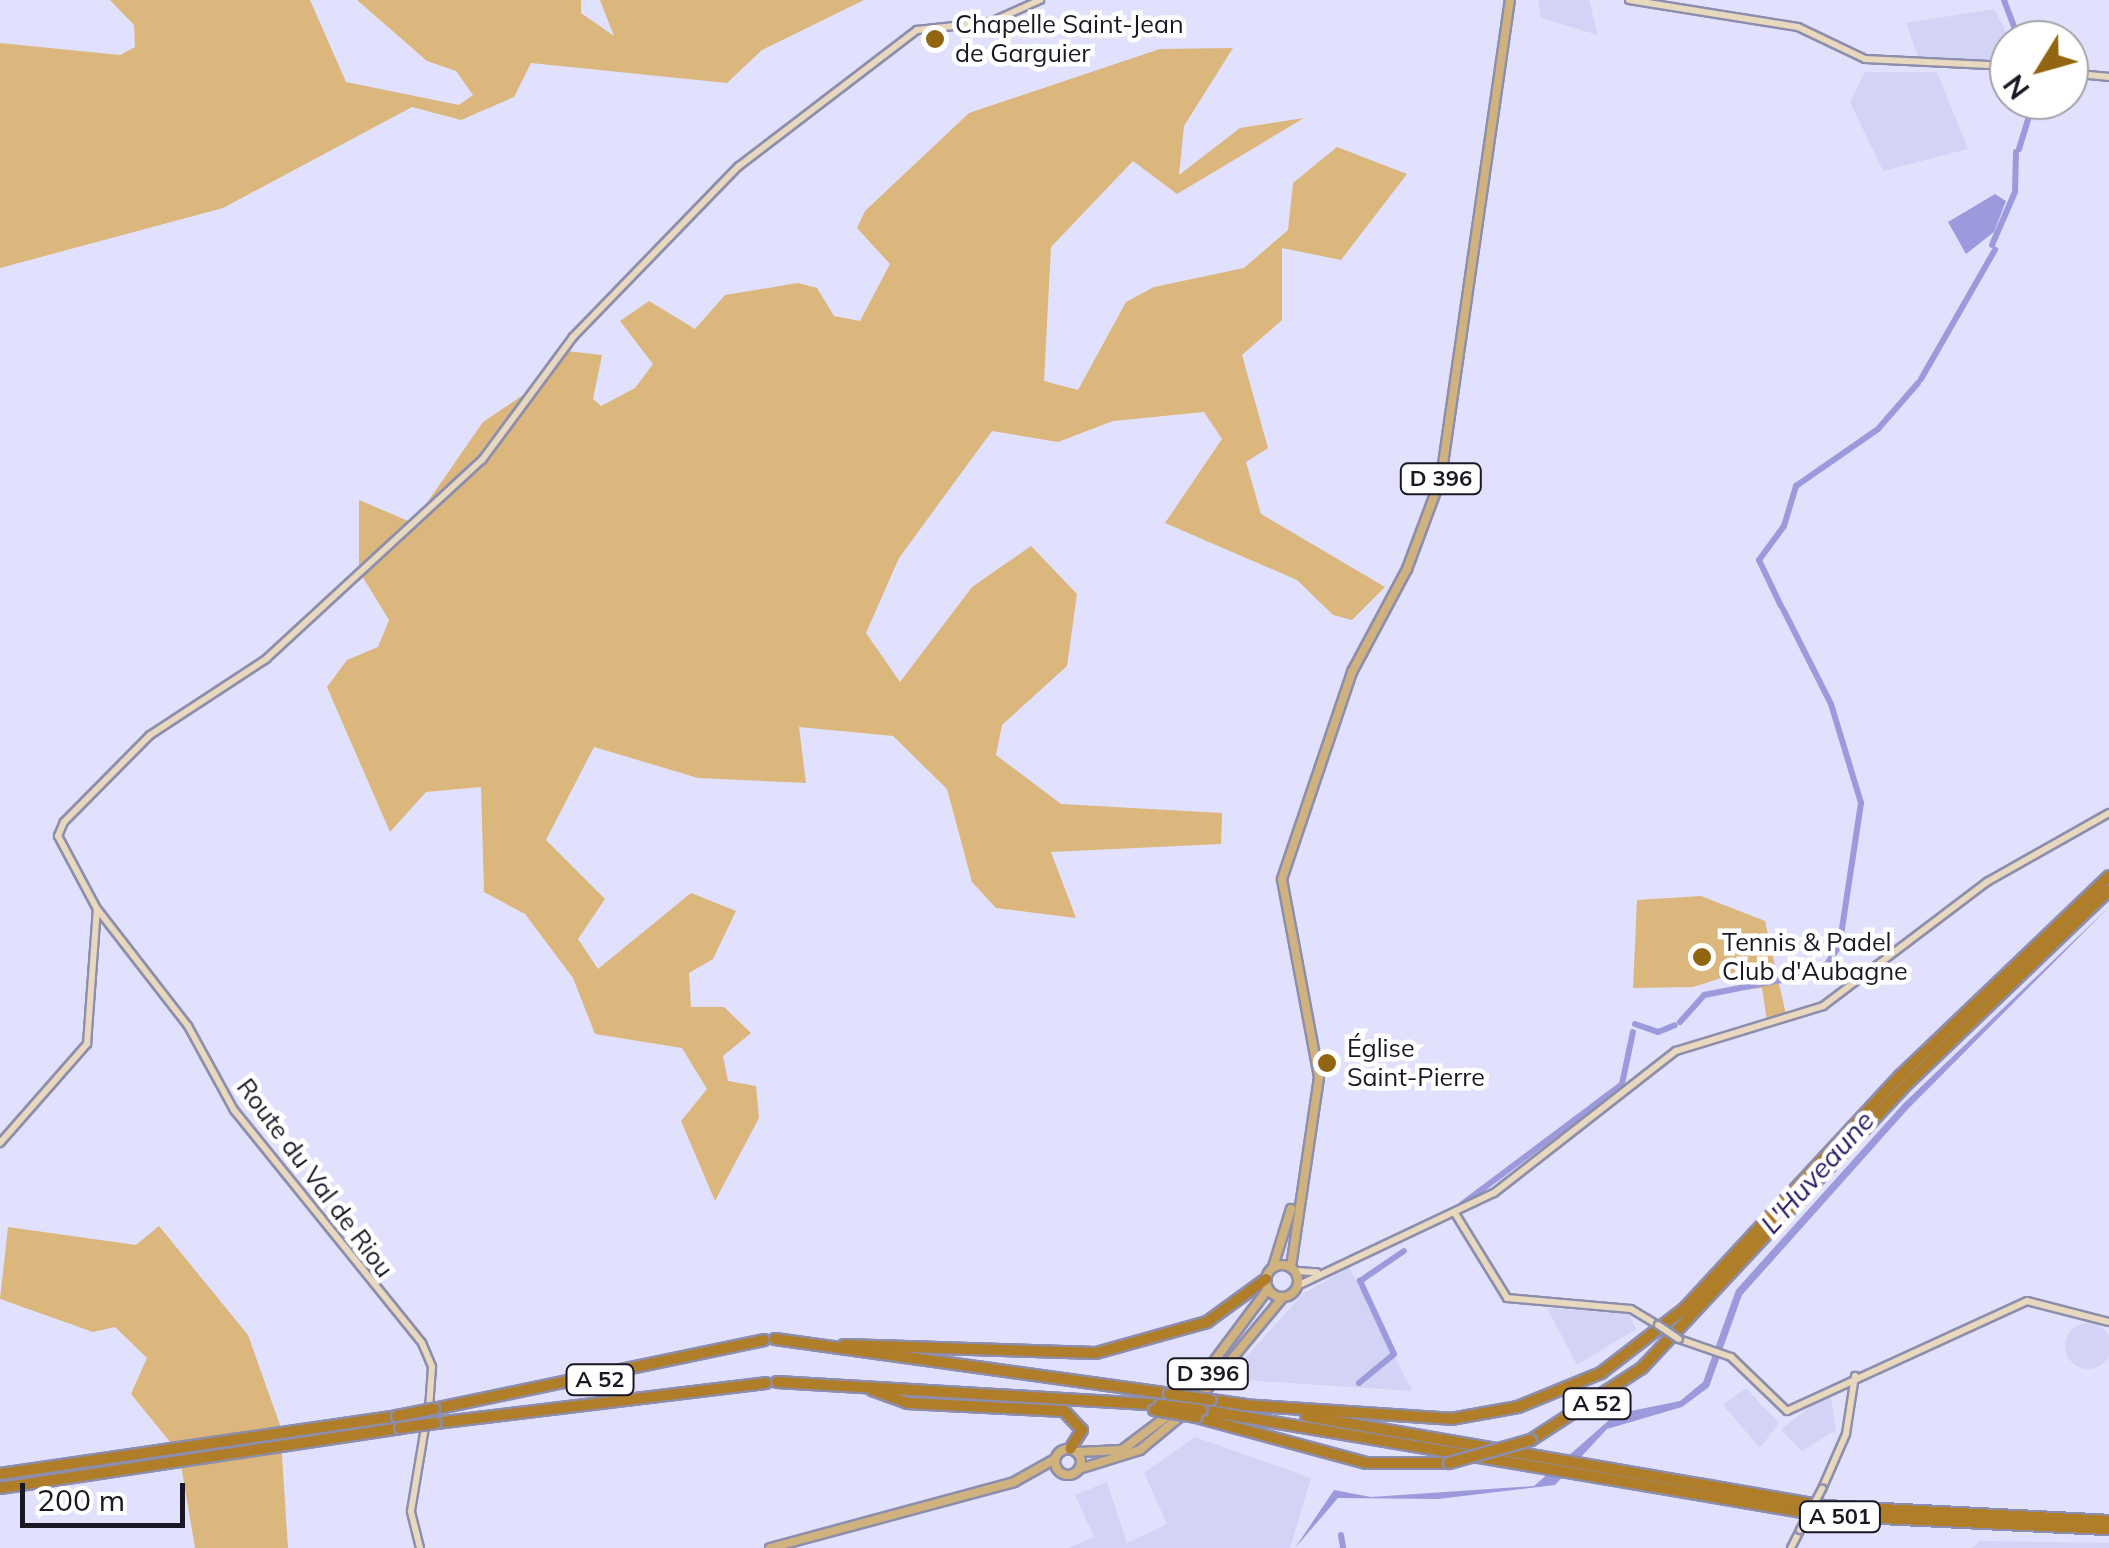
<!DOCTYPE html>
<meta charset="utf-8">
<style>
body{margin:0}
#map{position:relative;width:2109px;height:1548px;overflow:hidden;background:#e1e1fd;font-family:Mulish,sans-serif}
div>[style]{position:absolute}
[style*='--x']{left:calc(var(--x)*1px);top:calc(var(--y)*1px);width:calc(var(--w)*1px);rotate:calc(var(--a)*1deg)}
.built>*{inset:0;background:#d3d3f5}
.round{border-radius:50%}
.green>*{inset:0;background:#dbb67d}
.water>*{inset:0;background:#9c9adc}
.canal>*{height:6px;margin:-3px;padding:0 3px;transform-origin:3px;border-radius:3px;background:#9c9adc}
.roads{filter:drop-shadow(2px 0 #8d8dad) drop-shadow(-2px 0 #8d8dad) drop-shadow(0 2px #8d8dad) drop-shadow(0 -2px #8d8dad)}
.secondary>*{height:6px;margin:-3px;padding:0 3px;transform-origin:3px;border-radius:3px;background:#e7d8be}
.primary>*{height:8px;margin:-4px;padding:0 4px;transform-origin:4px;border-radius:4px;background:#d0b27e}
.primary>.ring{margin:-4px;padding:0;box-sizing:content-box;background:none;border:8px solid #d0b27e;border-radius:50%}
.highway>*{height:10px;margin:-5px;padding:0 5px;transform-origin:5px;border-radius:5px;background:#b07e28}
.bridges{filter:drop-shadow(2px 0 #8d8dad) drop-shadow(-2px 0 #8d8dad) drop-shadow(0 2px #8d8dad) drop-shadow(0 -2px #8d8dad)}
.secondary-bridge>*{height:6px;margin:-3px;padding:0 3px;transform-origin:3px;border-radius:3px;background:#e7d8be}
.highway-bridge>*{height:10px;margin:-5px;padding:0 5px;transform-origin:5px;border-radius:5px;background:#b07e28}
.dots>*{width:28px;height:28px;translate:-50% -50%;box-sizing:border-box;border:5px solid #fff;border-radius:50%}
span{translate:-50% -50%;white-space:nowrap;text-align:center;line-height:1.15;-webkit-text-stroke:9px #fff;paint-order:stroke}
.shield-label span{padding:2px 8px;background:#fff;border:2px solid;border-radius:8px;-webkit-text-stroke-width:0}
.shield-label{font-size:22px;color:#191824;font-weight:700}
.poi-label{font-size:25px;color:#191824}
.left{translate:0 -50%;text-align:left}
.street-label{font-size:25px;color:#191824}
.water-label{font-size:28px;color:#2c1d69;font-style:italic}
.north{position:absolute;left:1989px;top:20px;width:100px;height:100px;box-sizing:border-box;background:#fff;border:2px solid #a3a3a7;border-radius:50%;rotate:233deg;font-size:28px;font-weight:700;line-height:40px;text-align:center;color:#191824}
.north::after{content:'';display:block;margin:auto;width:35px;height:45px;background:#926510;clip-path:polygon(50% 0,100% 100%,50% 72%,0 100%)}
.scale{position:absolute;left:20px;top:1483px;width:165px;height:45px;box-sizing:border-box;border:5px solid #191824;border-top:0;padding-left:12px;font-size:30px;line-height:35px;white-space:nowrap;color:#191824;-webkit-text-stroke:8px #fff;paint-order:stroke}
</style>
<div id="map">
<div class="built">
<div style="clip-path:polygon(1589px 0,1598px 35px,1541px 18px,1538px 0)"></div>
<div style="clip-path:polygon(1994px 9px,2010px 40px,2009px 64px,1919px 59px,1906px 23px)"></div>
<div style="clip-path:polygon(1865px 72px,1937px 72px,1968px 149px,1883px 171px,1850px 102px)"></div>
<div style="clip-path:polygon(1349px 1267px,1412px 1391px,1226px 1379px,1303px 1294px)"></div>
<div style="clip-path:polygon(1547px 1308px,1629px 1314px,1636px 1329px,1577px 1365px)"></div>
<div class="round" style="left:2065px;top:1323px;width:46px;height:46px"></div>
<div style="clip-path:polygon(1746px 1388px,1779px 1423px,1760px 1448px,1723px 1405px)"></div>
<div style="clip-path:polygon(1830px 1390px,1836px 1430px,1802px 1451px,1781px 1430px)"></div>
<div style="clip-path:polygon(1195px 1437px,1311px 1478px,1290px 1548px,1068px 1548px,1094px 1537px,1075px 1495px,1107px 1482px,1127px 1543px,1167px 1524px,1144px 1473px)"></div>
<div style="clip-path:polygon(1980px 1541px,2109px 1543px,2109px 1548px,1972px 1548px)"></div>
</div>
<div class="green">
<div style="clip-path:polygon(110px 0,310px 0,346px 82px,459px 105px,473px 95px,456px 71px,427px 61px,357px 0,581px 0,581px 13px,614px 36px,600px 0,864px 0,762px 50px,727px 83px,531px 63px,514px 97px,461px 120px,412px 107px,223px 208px,0 268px,0 43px,120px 55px,135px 47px,134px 25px)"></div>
<div style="clip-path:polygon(1233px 48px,1184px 126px,1179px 175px,1240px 128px,1304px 118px,1177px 194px,1133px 161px,1051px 247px,1044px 381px,1078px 390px,1126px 302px,1154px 287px,1244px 268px,1288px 230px,1293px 183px,1337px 147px,1407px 174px,1341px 260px,1282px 248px,1282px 320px,1242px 355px,1268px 448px,1246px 462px,1261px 514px,1385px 587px,1352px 620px,1333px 615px,1297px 580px,1165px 523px,1222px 439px,1204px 412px,1113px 421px,1058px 442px,992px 431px,899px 558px,866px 633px,900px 682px,972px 587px,1031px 546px,1077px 594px,1067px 666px,1002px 725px,996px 755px,1061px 804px,1222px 813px,1221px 844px,1051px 852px,1076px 918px,996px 908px,972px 882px,947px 789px,893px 736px,799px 727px,806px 783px,698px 778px,594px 747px,546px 840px,605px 899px,578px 939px,598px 969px,691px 893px,736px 911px,713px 959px,689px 973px,691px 1007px,724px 1007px,751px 1033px,723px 1056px,728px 1081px,756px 1086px,759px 1118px,715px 1201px,681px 1121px,707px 1089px,682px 1048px,595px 1034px,573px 978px,525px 914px,484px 892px,481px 787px,426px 792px,390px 832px,327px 687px,347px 660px,378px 647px,389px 620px,359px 571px,359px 500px,413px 523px,483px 422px,523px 395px,558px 350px,602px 355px,593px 399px,601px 406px,635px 388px,653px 364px,620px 321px,649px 301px,695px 329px,725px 295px,798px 283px,817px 288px,834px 316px,860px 321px,890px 264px,857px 228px,865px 211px,969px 113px,1160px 49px)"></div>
<div style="clip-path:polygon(1701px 896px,1765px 921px,1787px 1019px,1767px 1021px,1762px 988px,1741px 990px,1737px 973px,1693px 987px,1633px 988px,1637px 900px)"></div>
<div style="clip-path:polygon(159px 1226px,248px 1335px,280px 1425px,288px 1548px,195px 1548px,179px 1453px,131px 1394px,147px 1358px,115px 1327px,93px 1332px,0 1299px,8px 1227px,136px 1245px)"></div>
</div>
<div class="water">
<div style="clip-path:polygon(1995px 194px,2006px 201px,1994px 232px,1966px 254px,1948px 222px)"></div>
<div style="clip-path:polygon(2109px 907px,1908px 1109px,1742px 1295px,1709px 1387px,1682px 1407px,1607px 1429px,1555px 1485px,1438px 1499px,1338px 1498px,1295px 1548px,1334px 1490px,1371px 1497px,1534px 1486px,1616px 1414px,1680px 1401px,1703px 1382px,1736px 1290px,1903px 1104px)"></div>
</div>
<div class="canal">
<div style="--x:2004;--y:0;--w:43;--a:69.4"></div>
<div style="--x:2019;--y:149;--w:51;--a:-73"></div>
<div style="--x:1992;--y:245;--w:58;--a:-66.5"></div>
<div style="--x:2015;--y:192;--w:40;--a:-88.6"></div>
<div style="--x:1921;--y:379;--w:149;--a:-60.2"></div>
<div style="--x:1781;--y:606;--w:51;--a:-115.6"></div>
<div style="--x:1759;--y:560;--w:42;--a:-53.7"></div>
<div style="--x:1784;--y:526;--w:42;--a:-73.3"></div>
<div style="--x:1796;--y:486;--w:100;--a:-34.8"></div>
<div style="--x:1878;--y:429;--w:61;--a:-49"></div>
<div style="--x:1783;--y:609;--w:106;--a:63.2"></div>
<div style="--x:1831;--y:704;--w:103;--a:73.1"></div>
<div style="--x:1861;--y:803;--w:141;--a:98.6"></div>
<div style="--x:1680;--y:1022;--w:36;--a:-48"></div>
<div style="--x:1704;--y:995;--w:120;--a:-11"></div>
<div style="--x:1822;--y:972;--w:31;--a:-57"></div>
<div style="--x:1635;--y:1024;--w:24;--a:19"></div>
<div style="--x:1658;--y:1032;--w:18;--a:-22"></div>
<div style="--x:1461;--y:1205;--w:201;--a:-36.9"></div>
<div style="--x:1622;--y:1084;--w:53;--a:-78.1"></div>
<div style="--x:1359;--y:1383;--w:45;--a:-39.6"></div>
<div style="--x:1394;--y:1354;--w:81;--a:-115"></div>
<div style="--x:1360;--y:1281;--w:53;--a:-34.3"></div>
<div style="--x:1341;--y:1535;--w:13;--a:81"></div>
</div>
<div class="roads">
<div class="secondary">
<div style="--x:1629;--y:0;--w:171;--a:9.1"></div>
<div style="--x:1798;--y:27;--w:74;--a:25.5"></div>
<div style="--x:1865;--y:59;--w:144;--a:2.8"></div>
<div style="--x:2069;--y:73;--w:40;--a:5.7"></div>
<div style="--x:98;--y:910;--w:147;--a:52.2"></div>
<div style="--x:188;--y:1026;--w:96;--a:61.3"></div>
<div style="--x:234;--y:1110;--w:299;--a:51.1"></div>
<div style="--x:422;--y:1343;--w:26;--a:67"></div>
<div style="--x:432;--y:1367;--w:42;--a:94.1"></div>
<div style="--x:0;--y:1143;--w:132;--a:-48.7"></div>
<div style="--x:87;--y:1044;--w:135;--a:-85.8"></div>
<div style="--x:97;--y:909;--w:83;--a:-118.1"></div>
<div style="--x:58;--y:836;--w:15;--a:-67"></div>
<div style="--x:64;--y:822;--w:122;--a:-45.3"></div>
<div style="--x:150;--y:735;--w:139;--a:-33.2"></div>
<div style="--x:266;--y:659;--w:294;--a:-42.7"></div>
<div style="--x:482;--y:460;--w:153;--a:-53.5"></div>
<div style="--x:573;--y:337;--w:238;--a:-45.9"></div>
<div style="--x:739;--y:166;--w:224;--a:-37.4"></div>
<div style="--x:917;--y:30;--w:74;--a:-6.2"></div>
<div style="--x:991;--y:22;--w:54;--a:-24.2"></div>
<div style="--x:1456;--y:1215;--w:97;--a:58.4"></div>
<div style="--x:1507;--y:1298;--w:124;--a:5.1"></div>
<div style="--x:1631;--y:1309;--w:31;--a:31"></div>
<div style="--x:1295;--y:1271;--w:22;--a:3"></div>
<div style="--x:1297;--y:1286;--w:218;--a:-25.3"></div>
<div style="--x:1494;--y:1193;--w:231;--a:-38"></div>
<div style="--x:1676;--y:1051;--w:154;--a:-17"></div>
<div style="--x:1823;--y:1006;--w:206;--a:-37.1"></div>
<div style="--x:1987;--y:882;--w:140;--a:-29.5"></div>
<div style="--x:1679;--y:1339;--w:55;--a:19.1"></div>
<div style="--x:1731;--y:1357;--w:78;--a:44"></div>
<div style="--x:1787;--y:1411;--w:264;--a:-24.6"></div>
<div style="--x:2027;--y:1301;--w:85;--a:14.4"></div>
<div style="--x:1822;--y:1489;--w:60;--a:-66.4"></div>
<div style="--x:1846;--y:1434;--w:59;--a:-81.2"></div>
<div style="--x:420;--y:1548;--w:38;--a:-104"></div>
<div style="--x:411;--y:1511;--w:91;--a:-80.5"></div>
<div style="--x:1791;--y:1548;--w:20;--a:-63"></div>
</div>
<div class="primary">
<div class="ring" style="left:1266px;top:1265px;width:24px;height:24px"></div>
<div style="--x:1273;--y:1267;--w:61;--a:-72.8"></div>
<div style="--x:1291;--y:1267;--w:192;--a:-81.6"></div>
<div style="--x:1319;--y:1077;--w:201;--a:-100.6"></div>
<div style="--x:1282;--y:879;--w:219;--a:-71.3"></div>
<div style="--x:1352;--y:672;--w:117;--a:-61.9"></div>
<div style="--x:1407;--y:569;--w:97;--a:-69.5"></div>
<div style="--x:1441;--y:478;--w:483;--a:-81.8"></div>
<div style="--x:1188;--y:1396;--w:134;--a:-53.2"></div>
<div style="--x:1197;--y:1401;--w:135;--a:-50.4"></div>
<div class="ring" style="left:1055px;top:1449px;width:18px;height:18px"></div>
<div style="--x:1077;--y:1452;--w:45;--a:-2.5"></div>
<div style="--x:1122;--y:1450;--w:66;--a:-37"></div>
<div style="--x:1079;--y:1469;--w:64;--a:-17.3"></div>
<div style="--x:1140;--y:1450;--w:56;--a:-39.9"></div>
<div style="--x:770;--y:1548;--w:253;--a:-15.1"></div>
<div style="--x:1014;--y:1482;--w:47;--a:-29.3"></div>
</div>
<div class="highway">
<div style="--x:775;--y:1339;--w:398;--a:7.9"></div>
<div style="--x:844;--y:1345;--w:252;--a:1.8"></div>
<div style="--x:1096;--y:1353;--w:115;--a:-15.6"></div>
<div style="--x:1207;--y:1322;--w:73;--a:-36.1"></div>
<div style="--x:777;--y:1382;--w:384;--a:3.4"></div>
<div style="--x:872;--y:1390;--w:37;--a:20"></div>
<div style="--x:907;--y:1403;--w:157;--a:2.9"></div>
<div style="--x:1064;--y:1411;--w:26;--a:47"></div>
<div style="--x:1082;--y:1430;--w:22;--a:122"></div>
<div style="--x:1211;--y:1400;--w:34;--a:8"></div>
<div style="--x:1242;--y:1405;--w:209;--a:3.8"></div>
<div style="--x:1451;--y:1419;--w:68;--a:-10.2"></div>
<div style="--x:1518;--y:1407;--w:90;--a:-22.3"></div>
<div style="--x:1601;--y:1373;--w:106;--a:-37.7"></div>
<div style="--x:1685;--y:1308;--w:316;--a:-47.2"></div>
<div style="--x:1900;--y:1076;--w:289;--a:-43.7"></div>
<div style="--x:434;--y:1409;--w:337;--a:-11.8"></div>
<div style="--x:1202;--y:1410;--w:627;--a:9.64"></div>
<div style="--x:1820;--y:1515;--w:289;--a:2.8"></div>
<div style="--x:1306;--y:1416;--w:527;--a:9.84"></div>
<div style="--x:1825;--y:1506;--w:284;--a:3"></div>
<div style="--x:1196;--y:1417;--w:177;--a:15.1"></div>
<div style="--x:1367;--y:1463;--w:82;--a:0"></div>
<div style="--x:436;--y:1423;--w:332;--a:-6.9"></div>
<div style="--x:1531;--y:1440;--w:132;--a:-33"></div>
<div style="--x:1642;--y:1368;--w:391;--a:-47"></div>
<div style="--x:1909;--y:1082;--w:277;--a:-43.8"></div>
<div style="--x:0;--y:1474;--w:401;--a:-8.3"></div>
<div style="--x:0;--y:1488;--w:404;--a:-8.5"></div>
</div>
</div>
<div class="bridges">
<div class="secondary-bridge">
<div style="--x:1658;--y:1325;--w:25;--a:34"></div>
<div style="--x:1800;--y:1530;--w:47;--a:-61.8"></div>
</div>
<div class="highway-bridge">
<div style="--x:1169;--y:1394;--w:42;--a:8.1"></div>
<div style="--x:1160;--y:1405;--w:42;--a:6.8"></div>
<div style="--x:1154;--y:1410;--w:43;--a:9.5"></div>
<div style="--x:397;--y:1416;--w:38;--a:-11"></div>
<div style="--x:400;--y:1428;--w:36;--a:-8"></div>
<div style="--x:1449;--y:1463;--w:85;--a:-15.7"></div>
</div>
</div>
<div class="dots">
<div style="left:935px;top:39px;background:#926510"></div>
<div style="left:1702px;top:957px;background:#926510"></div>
<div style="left:1327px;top:1063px;background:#926510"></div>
</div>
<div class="shield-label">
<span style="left:1441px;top:479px">D 396</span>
<span style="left:1208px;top:1374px">D 396</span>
<span style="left:600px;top:1380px">A 52</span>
<span style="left:1597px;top:1404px">A 52</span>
<span style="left:1840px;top:1517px">A 501</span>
</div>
<div class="poi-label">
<span class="left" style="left:955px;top:39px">Chapelle Saint-Jean<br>de Garguier</span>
<span class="left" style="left:1722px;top:957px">Tennis &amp; Padel<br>Club d'Aubagne</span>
<span class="left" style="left:1347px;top:1063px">Église<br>Saint-Pierre</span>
</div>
<div class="street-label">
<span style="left:315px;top:1178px;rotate:53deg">Route du Val de Riou</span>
</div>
<div class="water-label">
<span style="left:1817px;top:1172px;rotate:-48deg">L'Huveaune</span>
</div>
<div class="north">N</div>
<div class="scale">200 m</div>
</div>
